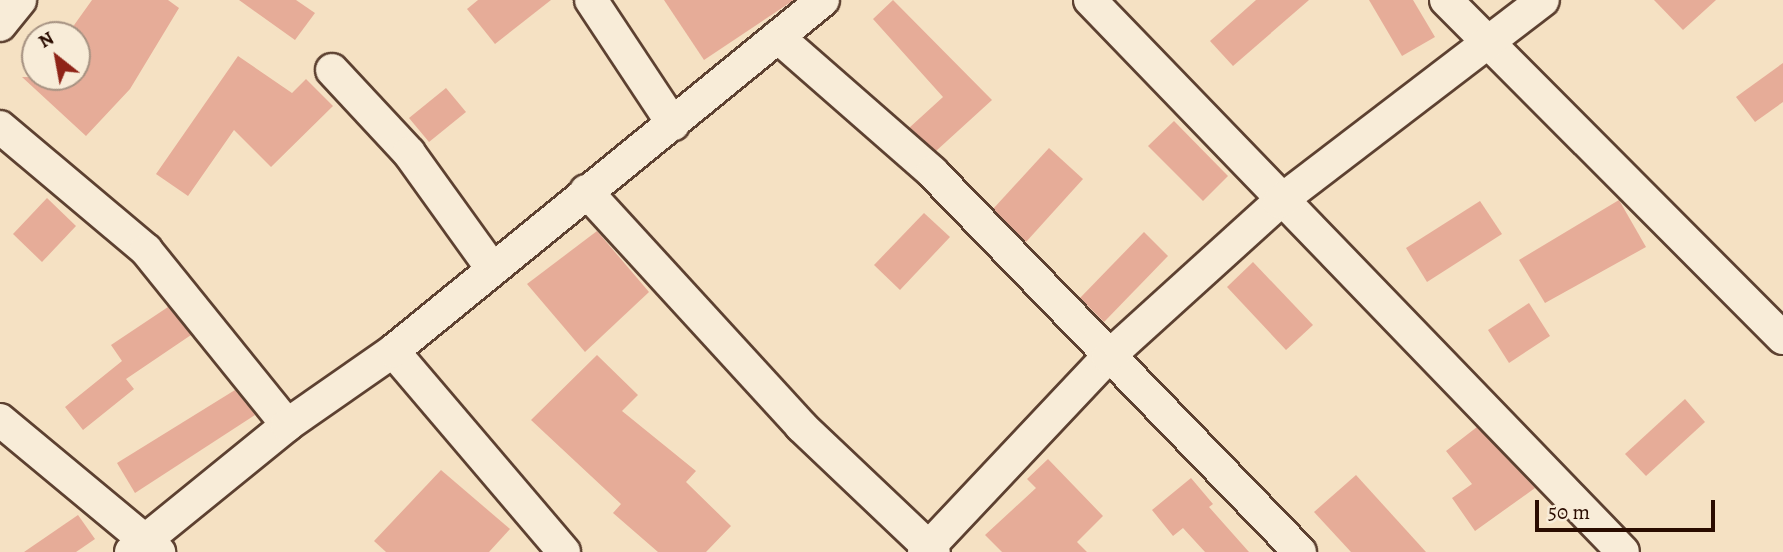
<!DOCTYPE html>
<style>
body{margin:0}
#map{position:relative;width:1783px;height:552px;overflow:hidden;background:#f5e1c3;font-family:Alegreya,serif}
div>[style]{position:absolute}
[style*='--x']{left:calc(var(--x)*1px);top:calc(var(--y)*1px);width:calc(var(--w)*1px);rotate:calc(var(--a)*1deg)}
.building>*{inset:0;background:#e6ac98}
.roads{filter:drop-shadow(2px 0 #5d4131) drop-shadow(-2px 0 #5d4131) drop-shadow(0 2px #5d4131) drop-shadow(0 -2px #5d4131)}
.minor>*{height:32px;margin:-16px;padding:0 16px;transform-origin:16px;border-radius:16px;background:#f8ecd8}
span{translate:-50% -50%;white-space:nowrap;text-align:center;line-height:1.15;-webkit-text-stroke:5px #f8ecd8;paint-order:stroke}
.north{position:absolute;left:21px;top:21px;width:70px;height:70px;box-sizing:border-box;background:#f8ecd8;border:2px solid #a69282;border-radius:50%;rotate:329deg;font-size:19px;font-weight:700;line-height:28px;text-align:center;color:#2a0c00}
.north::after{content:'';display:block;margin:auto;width:24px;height:32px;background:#8f2418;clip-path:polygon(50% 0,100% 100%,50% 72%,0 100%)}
.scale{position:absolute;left:1535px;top:500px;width:180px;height:32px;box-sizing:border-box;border:4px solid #2a0c00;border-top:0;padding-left:9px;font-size:21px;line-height:24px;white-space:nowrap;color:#2a0c00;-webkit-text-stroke:5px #f8ecd8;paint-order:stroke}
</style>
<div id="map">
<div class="building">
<div style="clip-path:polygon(92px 0,168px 0,179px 8px,130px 89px,86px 136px,22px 77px,77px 77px,77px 35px,67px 35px)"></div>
<div style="clip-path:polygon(239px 0,296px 0,315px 13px,295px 40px)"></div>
<div style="clip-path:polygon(478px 0,551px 0,495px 44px,467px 9px)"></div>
<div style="clip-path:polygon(664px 0,794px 0,704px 60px)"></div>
<div style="clip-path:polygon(893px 0,992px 100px,936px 151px,909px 128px,943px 97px,873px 19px)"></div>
<div style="clip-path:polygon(1256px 0,1309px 0,1233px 66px,1210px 41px)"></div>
<div style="clip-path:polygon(1369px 0,1413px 0,1435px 37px,1402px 56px)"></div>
<div style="clip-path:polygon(1654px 0,1716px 0,1683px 30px)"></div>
<div style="clip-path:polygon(238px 56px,292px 93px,306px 79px,333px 106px,271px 167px,234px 130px,188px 196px,156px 174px)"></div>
<div style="clip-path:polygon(1783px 63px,1783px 102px,1755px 122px,1736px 97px)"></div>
<div style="clip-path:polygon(446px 88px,466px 112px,429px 142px,409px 118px)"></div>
<div style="clip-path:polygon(1174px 121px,1228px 176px,1203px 201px,1148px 146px)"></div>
<div style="clip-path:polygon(1049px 148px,1083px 179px,1026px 242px,993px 209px)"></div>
<div style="clip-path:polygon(47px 198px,76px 226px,42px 262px,13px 234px)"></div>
<div style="clip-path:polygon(1619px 200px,1646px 247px,1545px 303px,1519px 260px)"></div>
<div style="clip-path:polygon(1480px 201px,1502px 234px,1427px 282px,1406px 248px)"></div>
<div style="clip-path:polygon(924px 213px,950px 237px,900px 290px,874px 265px)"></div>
<div style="clip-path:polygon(597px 231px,649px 292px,585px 352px,527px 284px)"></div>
<div style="clip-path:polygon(1144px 232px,1168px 256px,1104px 322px,1080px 298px)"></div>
<div style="clip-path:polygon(1253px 262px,1313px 325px,1286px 350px,1227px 287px)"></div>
<div style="clip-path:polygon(1529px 303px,1550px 336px,1509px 363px,1488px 330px)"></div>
<div style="clip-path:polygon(168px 307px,191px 335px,126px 379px,134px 389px,83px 430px,65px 407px,122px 361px,111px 345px)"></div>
<div style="clip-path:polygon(597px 355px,638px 395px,622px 411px,696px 471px,686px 482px,731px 526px,706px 552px,658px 552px,613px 513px,621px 504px,531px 420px)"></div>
<div style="clip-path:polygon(235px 390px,255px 415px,135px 493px,117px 463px)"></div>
<div style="clip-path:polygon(1685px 399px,1705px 422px,1646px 476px,1625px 454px)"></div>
<div style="clip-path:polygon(1477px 427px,1535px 488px,1475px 531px,1452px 498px,1472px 484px,1446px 451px)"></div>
<div style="clip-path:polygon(1048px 459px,1103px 516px,1077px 542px,1087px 552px,1002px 552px,985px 535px,1036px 488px,1027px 479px)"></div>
<div style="clip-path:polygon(441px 470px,510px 529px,489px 552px,386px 552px,374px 541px)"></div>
<div style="clip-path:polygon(1356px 475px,1426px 552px,1351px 552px,1314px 512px)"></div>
<div style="clip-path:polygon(1191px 478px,1213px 504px,1209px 507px,1249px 552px,1205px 552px,1183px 528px,1173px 536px,1152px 510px)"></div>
<div style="clip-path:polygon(78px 515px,95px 539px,76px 552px,24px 552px)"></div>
</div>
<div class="roads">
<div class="minor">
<div style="--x:591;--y:0;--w:149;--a:56.5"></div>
<div style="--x:1090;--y:0;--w:767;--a:46"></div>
<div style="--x:1446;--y:0;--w:477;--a:45.1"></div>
<div style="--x:0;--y:25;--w:32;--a:-51"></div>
<div style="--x:778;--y:37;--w:205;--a:41.2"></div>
<div style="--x:932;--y:172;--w:529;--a:45.92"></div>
<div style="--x:332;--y:70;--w:113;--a:47.1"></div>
<div style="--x:409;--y:153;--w:140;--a:54.3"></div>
<div style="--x:0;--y:127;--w:191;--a:40.1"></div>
<div style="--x:146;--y:250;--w:225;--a:51.1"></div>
<div style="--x:586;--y:191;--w:319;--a:47.5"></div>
<div style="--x:801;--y:426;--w:183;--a:43.5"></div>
<div style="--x:393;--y:351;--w:264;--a:49.6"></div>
<div style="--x:0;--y:420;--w:207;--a:39.7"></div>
<div style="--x:131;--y:552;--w:201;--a:-39.1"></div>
<div style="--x:287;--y:425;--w:129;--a:-34.9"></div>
<div style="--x:393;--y:351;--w:555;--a:-39.22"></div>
<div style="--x:924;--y:552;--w:268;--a:-46.7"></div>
<div style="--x:1108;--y:357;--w:231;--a:-42.2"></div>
<div style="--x:1279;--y:202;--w:332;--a:-37.4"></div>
</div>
</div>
<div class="north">N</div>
<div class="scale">50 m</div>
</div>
